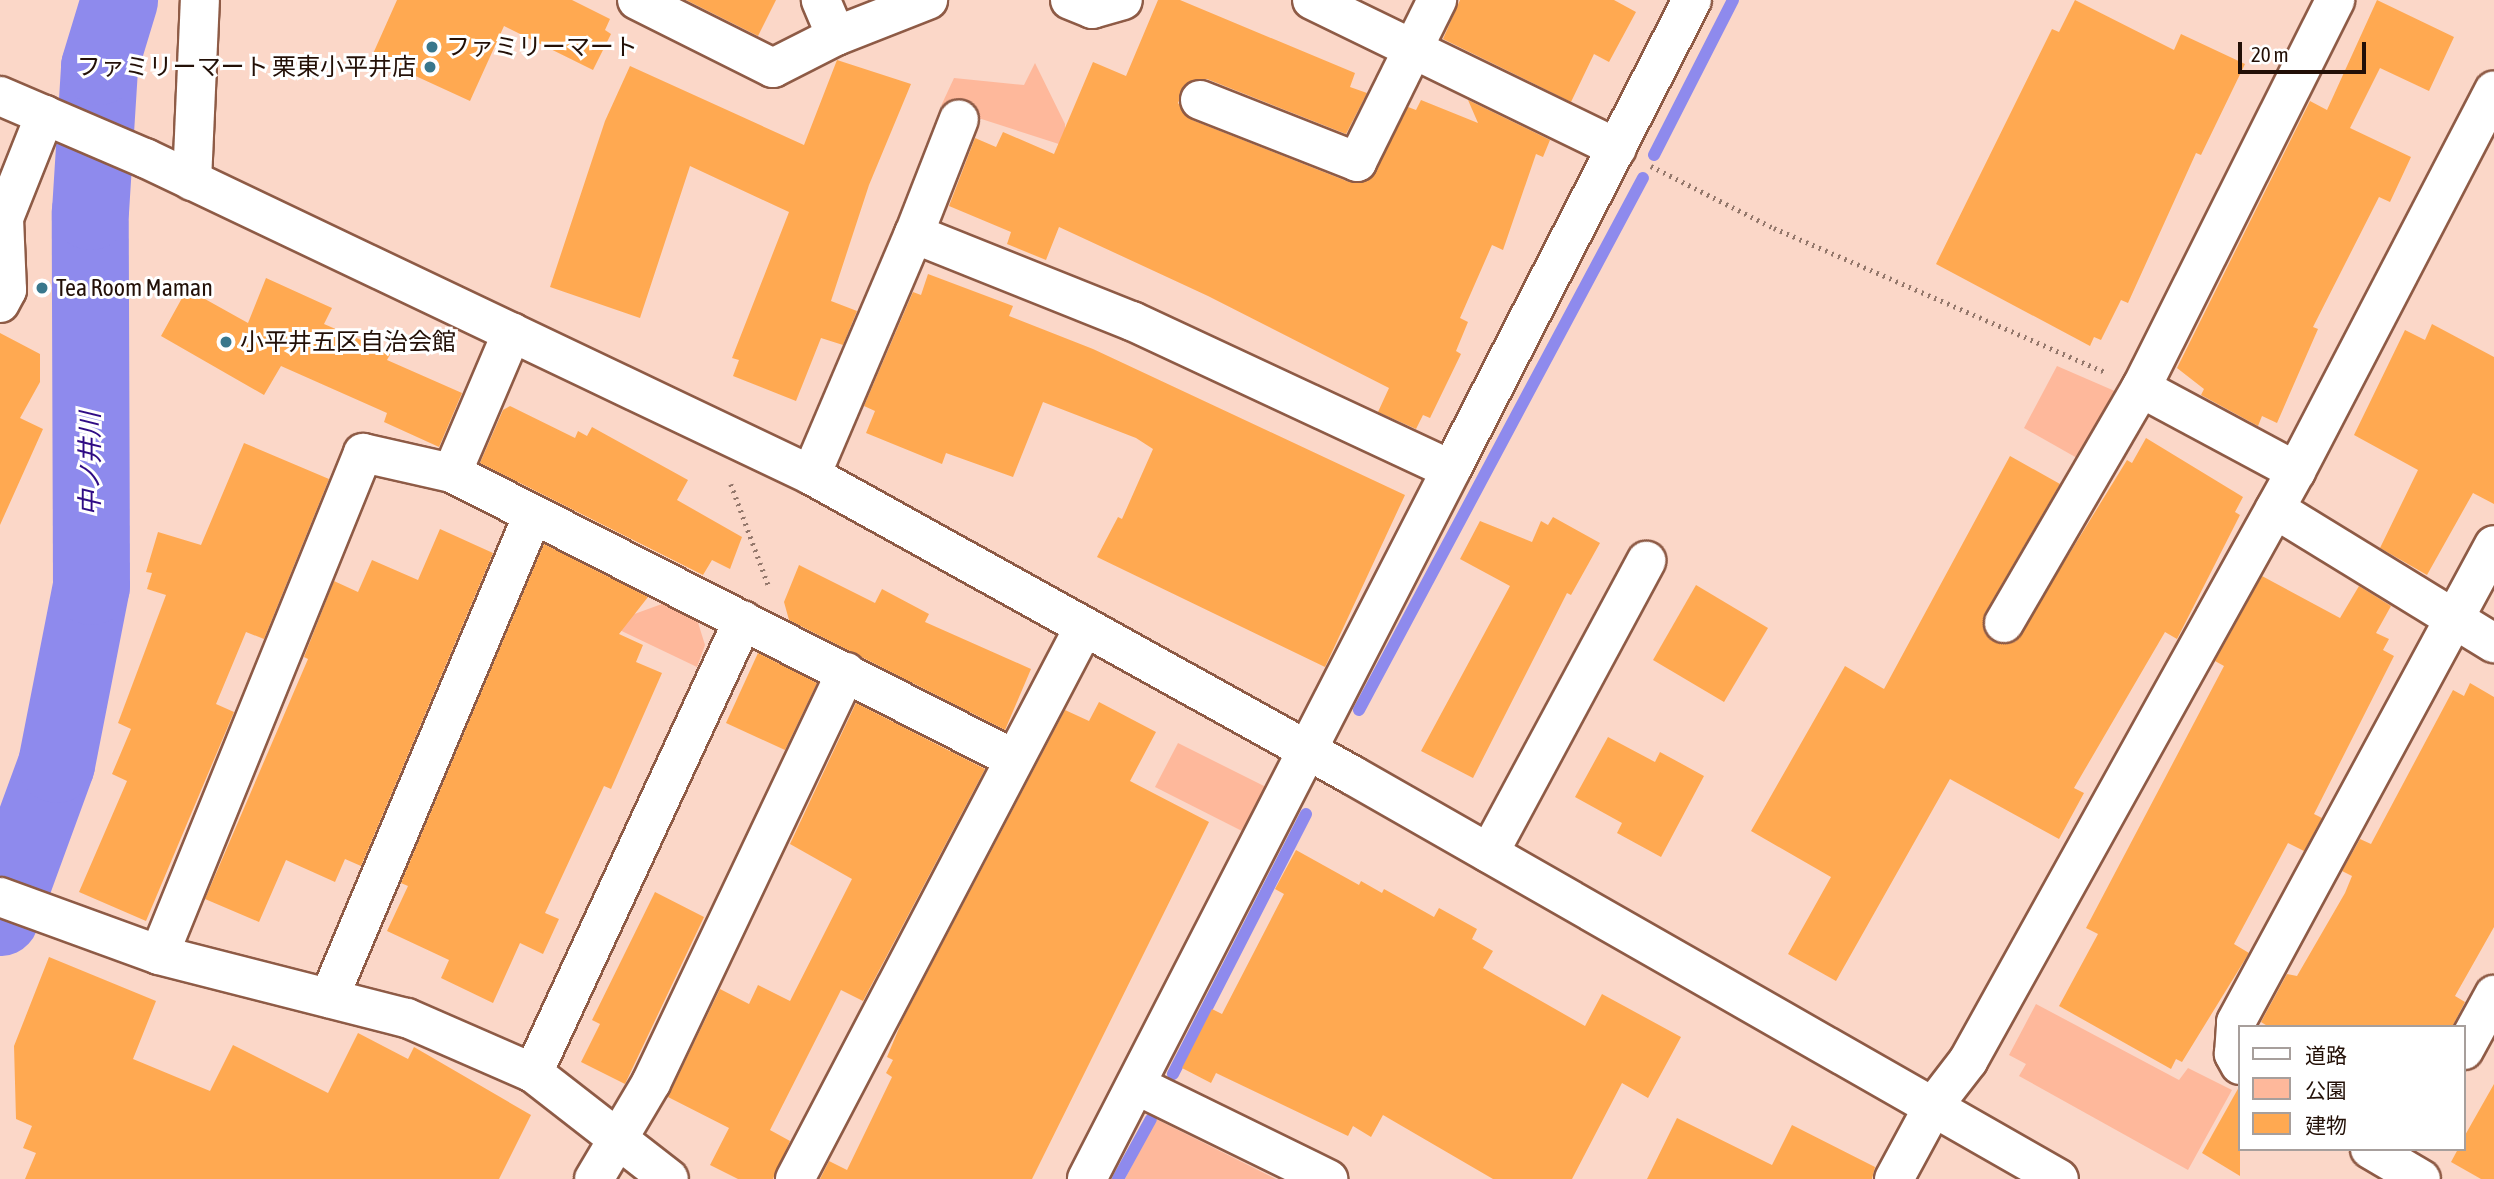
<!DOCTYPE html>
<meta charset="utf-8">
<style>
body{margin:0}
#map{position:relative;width:2494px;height:1179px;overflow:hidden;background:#fbd7c8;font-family:"Asap Condensed","Noto Sans JP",sans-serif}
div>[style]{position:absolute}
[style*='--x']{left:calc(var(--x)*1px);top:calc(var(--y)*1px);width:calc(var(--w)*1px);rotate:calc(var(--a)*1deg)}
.green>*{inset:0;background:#feb89b}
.stream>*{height:12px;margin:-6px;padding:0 6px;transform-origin:6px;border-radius:6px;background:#8e8aed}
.river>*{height:77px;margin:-38.5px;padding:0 38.5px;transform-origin:38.5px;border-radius:38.5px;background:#8e8aed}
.building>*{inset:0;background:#ffa951}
.path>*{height:4.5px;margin-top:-2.25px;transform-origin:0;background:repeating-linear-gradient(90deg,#93776b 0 2px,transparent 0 7px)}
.roads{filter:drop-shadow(2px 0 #8e5b46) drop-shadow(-2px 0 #8e5b46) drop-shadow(0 2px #8e5b46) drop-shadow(0 -2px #8e5b46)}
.minor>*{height:38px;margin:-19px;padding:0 19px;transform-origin:19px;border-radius:19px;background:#fff}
.dots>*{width:19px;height:19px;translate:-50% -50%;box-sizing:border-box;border:4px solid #fff;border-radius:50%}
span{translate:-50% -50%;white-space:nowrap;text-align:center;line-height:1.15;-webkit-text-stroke:6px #fff;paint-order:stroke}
.poi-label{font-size:24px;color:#231007}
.left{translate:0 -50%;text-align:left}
.right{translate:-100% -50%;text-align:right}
.water-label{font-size:26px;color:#2f0b84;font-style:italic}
.legend{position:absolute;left:2238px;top:1025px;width:228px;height:126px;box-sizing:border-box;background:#fff;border:2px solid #a79f9c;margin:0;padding:9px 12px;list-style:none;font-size:21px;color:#231007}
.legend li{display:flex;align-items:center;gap:14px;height:35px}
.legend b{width:35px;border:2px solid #a79f9c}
.scale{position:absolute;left:2238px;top:42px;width:128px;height:32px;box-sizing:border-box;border:4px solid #231007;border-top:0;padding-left:9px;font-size:21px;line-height:24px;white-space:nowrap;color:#231007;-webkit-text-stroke:5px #fff;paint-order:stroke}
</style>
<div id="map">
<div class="green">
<div style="clip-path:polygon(1035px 63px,1065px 124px,1065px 146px,941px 106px,954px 78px,1024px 85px)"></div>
<div style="clip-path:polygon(2057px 366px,2117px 392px,2077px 458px,2024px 428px)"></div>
<div style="clip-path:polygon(670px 601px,695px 613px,705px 645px,697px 667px,607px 624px)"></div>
<div style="clip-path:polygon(1178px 743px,1268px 788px,1244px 832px,1155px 787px)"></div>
<div style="clip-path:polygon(2036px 1004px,2179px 1080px,2188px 1068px,2232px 1090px,2188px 1170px,2019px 1076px,2026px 1064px,2009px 1055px)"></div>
<div style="clip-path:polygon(1156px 1119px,1276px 1179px,1125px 1179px)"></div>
</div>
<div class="stream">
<div style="--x:1654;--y:155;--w:174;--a:-63"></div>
<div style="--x:1359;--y:710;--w:603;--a:-61.91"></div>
<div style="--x:1173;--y:1074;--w:292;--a:-62.9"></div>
<div style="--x:1118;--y:1179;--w:68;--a:-61.2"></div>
</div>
<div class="river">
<div style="--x:0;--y:917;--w:163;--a:-69.9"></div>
<div style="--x:56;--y:764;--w:181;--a:-78.9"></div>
<div style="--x:91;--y:586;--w:375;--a:-90.2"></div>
<div style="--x:90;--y:211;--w:145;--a:-86.4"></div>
<div style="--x:99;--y:66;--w:69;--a:-73.1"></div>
</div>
<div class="building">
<div style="clip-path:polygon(397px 0,572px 0,610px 19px,605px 30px,611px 34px,593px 70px,504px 26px,470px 101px,372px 56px)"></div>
<div style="clip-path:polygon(686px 0,776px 0,758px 36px)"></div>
<div style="clip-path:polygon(1158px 0,1180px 0,1355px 73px,1350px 87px,1367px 93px,1346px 134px,1207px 79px,1187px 83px,1178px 103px,1192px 120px,1349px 182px,1370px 179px,1408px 107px,1416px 110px,1421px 100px,1478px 123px,1468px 100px,1550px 140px,1543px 157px,1536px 154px,1503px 250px,1492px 245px,1460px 318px,1468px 322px,1456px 351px,1461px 354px,1430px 418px,1423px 415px,1416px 429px,1378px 412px,1389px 388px,1208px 296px,1059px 227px,1046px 260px,1007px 244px,1011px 232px,949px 206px,975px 138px,996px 147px,1003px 132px,1054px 154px,1093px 62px,1126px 76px)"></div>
<div style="clip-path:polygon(1460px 0,1614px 0,1636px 12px,1609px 62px,1594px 54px,1571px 102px,1443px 39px)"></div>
<div style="clip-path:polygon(2075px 0,2174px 50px,2181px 34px,2245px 64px,2201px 155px,2196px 153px,2128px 303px,2121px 300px,2101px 340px,2094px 337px,2090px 346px,1936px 264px,2052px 29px,2059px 32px)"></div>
<div style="clip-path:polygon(2377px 0,2454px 37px,2429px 91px,2380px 68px,2350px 128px,2411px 157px,2390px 202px,2379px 197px,2313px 327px,2318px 329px,2277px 423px,2262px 416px,2258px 426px,2201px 395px,2204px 389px,2177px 368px,2310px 101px,2327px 110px)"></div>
<div style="clip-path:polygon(837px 60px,911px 84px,869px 185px,831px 301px,857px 311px,843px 345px,821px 338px,796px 401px,733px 376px,739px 360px,732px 358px,789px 212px,690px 166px,640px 318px,550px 287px,605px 121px,630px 66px,804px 145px)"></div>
<div style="clip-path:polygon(928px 274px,1013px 306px,1009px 316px,1093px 349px,1405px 495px,1325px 667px,1097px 557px,1118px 517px,1122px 519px,1153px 449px,1136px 438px,1043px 402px,1013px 477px,946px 453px,942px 464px,866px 433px,875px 411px,864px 406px,913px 292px,921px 295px)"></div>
<div style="clip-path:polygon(266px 278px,332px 308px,324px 324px,391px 353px,387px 360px,462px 393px,439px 447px,384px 422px,387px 413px,281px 366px,264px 395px,161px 336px,187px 289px,248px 323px)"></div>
<div style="clip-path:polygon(2432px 324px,2494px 357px,2494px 504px,2473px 493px,2427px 575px,2380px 548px,2418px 470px,2354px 435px,2405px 330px,2425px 340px)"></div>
<div style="clip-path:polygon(0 333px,40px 354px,40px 382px,20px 418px,43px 429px,0 525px)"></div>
<div style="clip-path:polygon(510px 406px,575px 438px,578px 431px,587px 436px,592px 427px,688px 480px,677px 500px,742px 537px,730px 569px,712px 560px,703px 575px,480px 463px,503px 410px)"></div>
<div style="clip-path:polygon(2146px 438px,2243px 497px,2235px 512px,2240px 515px,2177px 639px,2165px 632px,2074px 788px,2084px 793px,2059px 839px,1950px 779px,1836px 981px,1788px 954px,1831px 877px,1751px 831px,1845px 666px,1884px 689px,2010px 456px,2060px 484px,1985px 613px,1985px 633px,1992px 641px,2015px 642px,2127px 460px,2132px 463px)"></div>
<div style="clip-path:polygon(244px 443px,329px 479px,264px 639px,246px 632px,216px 704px,234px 712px,146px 921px,79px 892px,127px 781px,112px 774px,131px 729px,118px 723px,166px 595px,147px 589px,152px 573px,146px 572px,158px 532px,201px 545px)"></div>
<div style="clip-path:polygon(1553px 517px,1600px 543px,1571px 595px,1567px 593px,1473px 778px,1421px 751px,1510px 586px,1460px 559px,1480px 521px,1532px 542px,1541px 521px,1548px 525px)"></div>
<div style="clip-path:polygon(440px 529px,493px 553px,361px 866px,345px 859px,335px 882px,286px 860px,259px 922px,205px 899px,308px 659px,304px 657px,334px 581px,358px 592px,372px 560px,418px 580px)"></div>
<div style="clip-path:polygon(544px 544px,648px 597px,619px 634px,643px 645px,636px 662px,662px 673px,611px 789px,604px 786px,545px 913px,559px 919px,543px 954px,520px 943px,493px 1003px,441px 978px,449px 960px,387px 931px,408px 886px,401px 883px)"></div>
<div style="clip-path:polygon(799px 565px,875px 603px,882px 589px,929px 614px,925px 622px,1031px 669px,1005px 730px,789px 620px,784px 602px)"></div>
<div style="clip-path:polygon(2262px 576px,2340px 618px,2359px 586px,2391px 606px,2376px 633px,2389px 639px,2383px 650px,2394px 656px,2314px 814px,2322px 818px,2304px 851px,2288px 843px,2234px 944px,2249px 953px,2182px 1062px,2176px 1059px,2171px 1069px,2059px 1006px,2098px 934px,2086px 928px,2224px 666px,2215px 661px)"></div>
<div style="clip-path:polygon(1696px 585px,1768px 628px,1724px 702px,1653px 660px)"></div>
<div style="clip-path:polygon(758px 653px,817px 683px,785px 750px,726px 723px)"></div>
<div style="clip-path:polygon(2470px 683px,2494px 697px,2494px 927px,2455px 996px,2465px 1002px,2452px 1027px,2269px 1027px,2261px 1022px,2287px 974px,2297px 976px,2345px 893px,2352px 876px,2342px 871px,2360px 839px,2371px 844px,2453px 690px,2464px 696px)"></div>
<div style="clip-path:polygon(1099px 702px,1156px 732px,1130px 781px,1209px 822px,1032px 1179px,820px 1179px,829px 1161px,847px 1170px,892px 1077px,886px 1073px,893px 1060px,887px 1057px,902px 1021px,1065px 710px,1089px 721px)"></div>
<div style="clip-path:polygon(856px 703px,985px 769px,863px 1001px,841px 990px,770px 1130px,790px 1141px,773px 1179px,738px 1179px,710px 1165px,729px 1128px,668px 1097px,720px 989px,749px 1004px,758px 985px,790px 1001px,852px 879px,790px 844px)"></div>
<div style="clip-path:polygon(1608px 737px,1655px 762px,1660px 752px,1704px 776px,1661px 857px,1617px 833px,1622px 823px,1575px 797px)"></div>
<div style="clip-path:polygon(1296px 850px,1359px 885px,1361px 881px,1382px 893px,1384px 889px,1434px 917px,1439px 908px,1477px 929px,1472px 939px,1493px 951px,1483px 968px,1585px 1026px,1602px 994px,1681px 1037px,1648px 1098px,1622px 1083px,1572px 1179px,1493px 1179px,1383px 1115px,1371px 1137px,1353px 1126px,1348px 1136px,1216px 1073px,1211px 1083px,1182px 1068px,1212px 1009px,1222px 1014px,1284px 894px,1275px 889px)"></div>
<div style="clip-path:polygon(655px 892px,704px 917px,625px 1084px,581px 1062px,600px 1024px,592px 1020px)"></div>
<div style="clip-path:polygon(49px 957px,156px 1001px,133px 1059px,210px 1091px,233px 1045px,328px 1093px,358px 1033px,408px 1059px,414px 1047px,531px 1115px,499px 1179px,25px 1179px,36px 1153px,23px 1148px,32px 1126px,16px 1119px,14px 1046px)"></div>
<div style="clip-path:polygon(2494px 1084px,2494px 1179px,2481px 1179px,2451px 1162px,2458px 1149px,2464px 1149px,2464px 1137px)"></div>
<div style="clip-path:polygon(2239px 1087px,2240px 1087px,2240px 1176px,2202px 1153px)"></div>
<div style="clip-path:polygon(1677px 1118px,1772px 1165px,1792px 1125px,1875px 1167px,1872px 1179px,1647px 1179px)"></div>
</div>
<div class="path">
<div style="--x:1651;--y:166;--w:138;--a:26.8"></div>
<div style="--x:1774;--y:228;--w:361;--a:23.5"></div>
<div style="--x:731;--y:484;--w:110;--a:69.7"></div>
</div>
<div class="roads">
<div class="minor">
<div style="--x:637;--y:0;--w:152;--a:26.6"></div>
<div style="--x:773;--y:68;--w:71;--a:-26.9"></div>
<div style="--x:836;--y:36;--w:39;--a:-113"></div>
<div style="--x:1070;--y:0;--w:24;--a:22"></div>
<div style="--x:1092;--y:9;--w:32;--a:-16"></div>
<div style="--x:1312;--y:0;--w:339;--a:25.9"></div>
<div style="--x:836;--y:36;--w:99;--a:-21.4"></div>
<div style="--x:0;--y:96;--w:158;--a:23.2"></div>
<div style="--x:145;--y:158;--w:738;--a:25.45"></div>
<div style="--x:811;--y:475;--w:619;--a:29.01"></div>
<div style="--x:1352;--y:775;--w:814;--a:29.74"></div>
<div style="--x:1200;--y:100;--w:169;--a:21.5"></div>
<div style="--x:1357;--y:162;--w:181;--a:-63.7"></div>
<div style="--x:192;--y:181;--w:181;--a:-87.5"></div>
<div style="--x:914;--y:234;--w:123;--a:-68.6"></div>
<div style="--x:0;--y:303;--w:15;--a:-62"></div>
<div style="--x:7;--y:290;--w:72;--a:-92.4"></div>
<div style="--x:4;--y:218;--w:111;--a:-68.3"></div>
<div style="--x:2141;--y:388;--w:176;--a:28.2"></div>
<div style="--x:1451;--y:470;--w:528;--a:-62.85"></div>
<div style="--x:452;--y:473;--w:153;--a:-66.9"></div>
<div style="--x:811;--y:475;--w:262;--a:-66.9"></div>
<div style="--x:914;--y:234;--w:235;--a:21.8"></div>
<div style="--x:1132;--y:321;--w:352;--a:25"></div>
<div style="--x:1451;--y:470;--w:797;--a:117.18"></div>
<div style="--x:2275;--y:509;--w:257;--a:31.5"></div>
<div style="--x:2004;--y:623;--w:272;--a:-59.8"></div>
<div style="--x:2141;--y:388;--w:434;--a:-63.4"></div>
<div style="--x:1489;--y:853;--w:332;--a:-61.7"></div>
<div style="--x:0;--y:897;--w:169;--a:20"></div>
<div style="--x:159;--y:955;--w:256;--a:14.3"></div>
<div style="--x:407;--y:1018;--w:137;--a:23.6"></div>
<div style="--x:533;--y:1073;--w:172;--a:37.9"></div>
<div style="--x:159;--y:955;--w:542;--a:-67.88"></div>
<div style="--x:363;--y:453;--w:91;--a:12.7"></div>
<div style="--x:452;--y:473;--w:631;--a:26.97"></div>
<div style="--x:329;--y:998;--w:522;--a:-67.12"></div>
<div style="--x:2464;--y:1050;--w:63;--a:-61.4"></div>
<div style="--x:2240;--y:1065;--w:13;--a:-119"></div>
<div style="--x:2234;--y:1054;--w:32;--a:-86"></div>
<div style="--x:2236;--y:1022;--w:542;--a:-61.59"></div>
<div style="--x:533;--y:1073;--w:499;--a:-65.1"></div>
<div style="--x:1138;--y:1086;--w:212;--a:26.1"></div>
<div style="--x:2370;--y:1149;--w:59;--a:30.5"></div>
<div style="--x:594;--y:1179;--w:112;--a:-59.3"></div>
<div style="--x:651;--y:1083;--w:455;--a:-64.6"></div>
<div style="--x:795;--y:1179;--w:621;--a:-62.36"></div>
<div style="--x:1894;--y:1179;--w:84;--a:-61.6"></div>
<div style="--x:1934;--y:1105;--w:56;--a:-52.3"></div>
<div style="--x:1968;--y:1061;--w:675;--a:-60.93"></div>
<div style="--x:2296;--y:471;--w:429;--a:-62.5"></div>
</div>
</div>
<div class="dots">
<div style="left:432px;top:47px;background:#39778c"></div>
<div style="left:430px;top:67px;background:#39778c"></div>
<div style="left:42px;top:288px;background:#39778c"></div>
<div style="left:226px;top:342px;background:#39778c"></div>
</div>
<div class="poi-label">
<span class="left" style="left:446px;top:47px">ファミリーマート</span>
<span class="right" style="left:416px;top:67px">ファミリーマート 栗東小平井店</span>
<span class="left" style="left:56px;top:288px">Tea Room Maman</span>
<span class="left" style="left:240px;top:342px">小平井五区自治会館</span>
</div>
<div class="water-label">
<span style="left:91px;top:464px;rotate:-90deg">中ノ井川</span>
</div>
<ul class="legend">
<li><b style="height:9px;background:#fff"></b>道路</li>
<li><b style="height:19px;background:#feb89b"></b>公園</li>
<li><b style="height:19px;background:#ffa951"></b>建物</li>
</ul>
<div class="scale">20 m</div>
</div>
